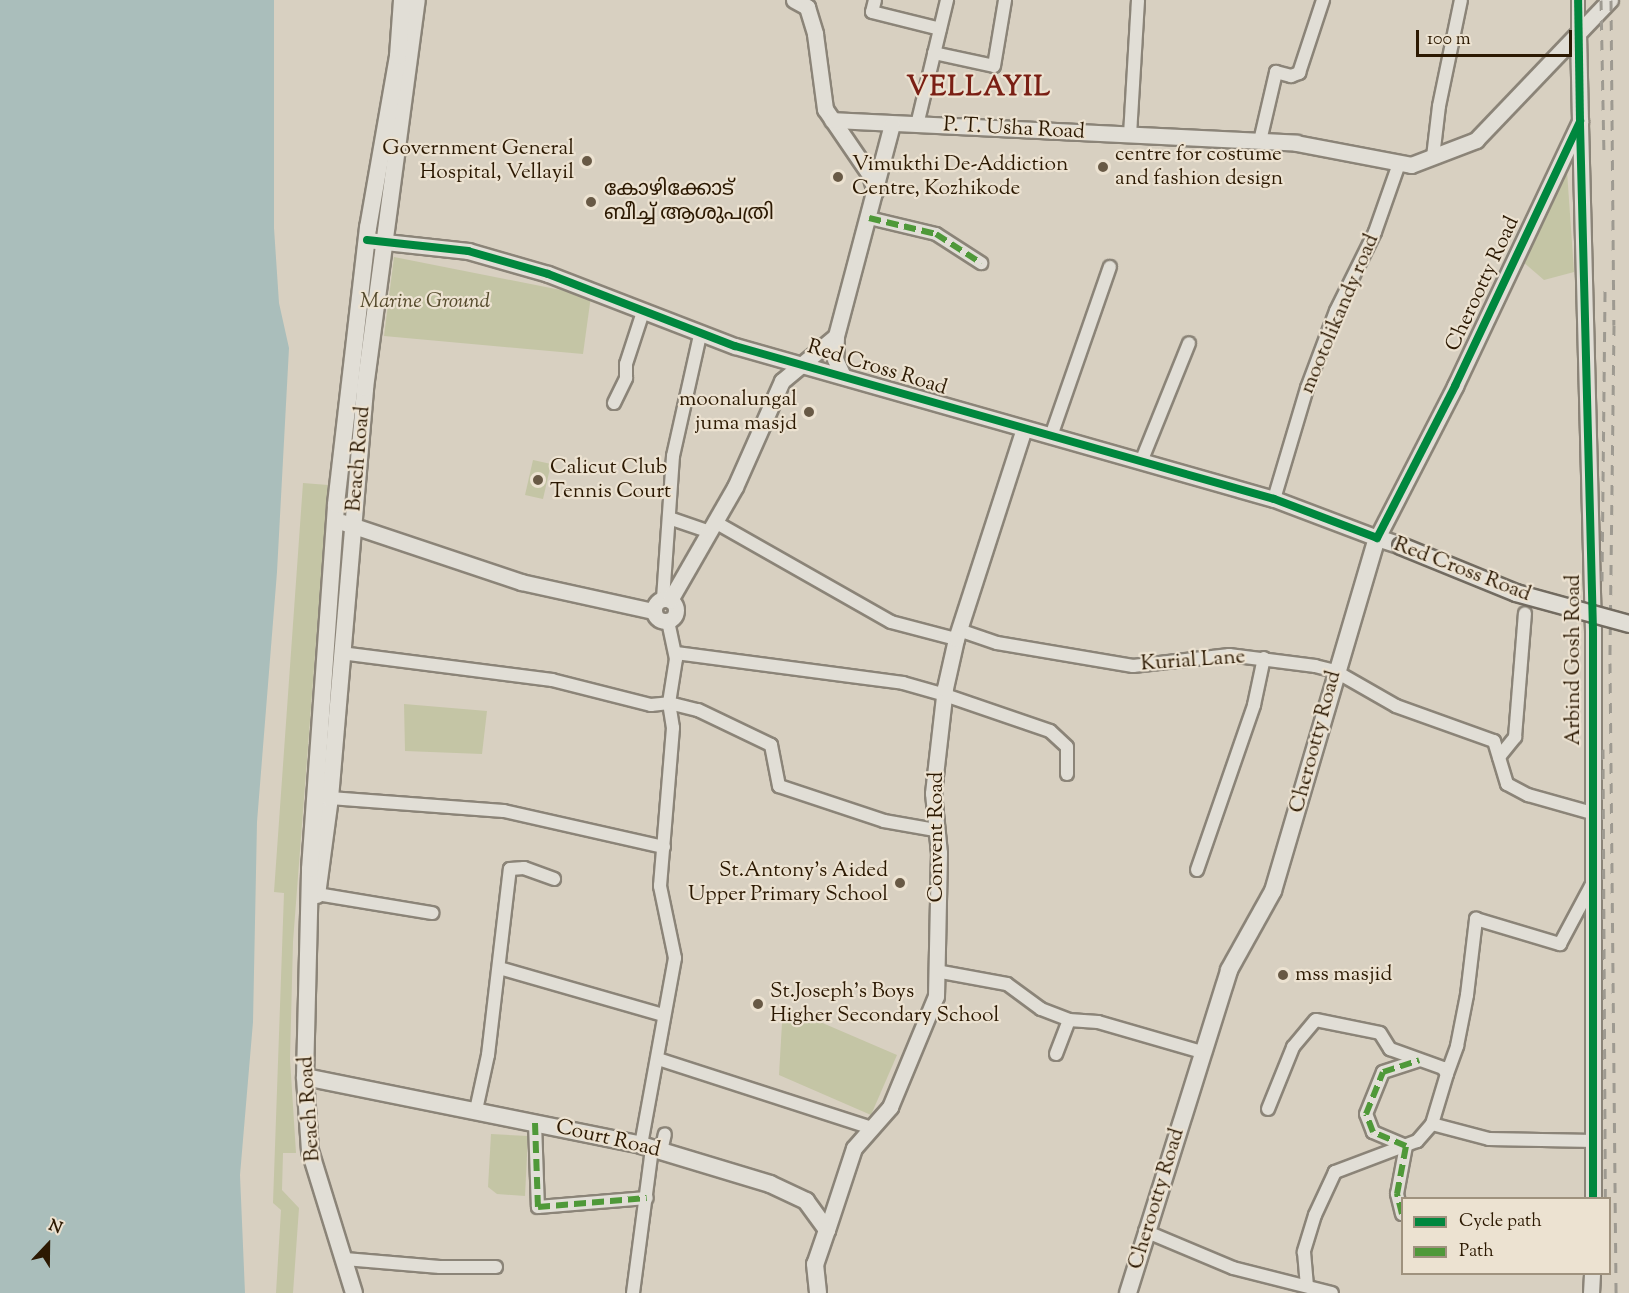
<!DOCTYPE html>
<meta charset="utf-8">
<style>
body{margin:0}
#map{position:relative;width:1629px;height:1293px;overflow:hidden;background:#d8d0c1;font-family:"Sorts Mill Goudy","Noto Sans Malayalam",serif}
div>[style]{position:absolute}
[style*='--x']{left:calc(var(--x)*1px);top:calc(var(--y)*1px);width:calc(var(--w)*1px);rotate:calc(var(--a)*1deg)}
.green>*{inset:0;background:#c4c5a5}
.water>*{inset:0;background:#aabebb}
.roads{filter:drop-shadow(2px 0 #8b8478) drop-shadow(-2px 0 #8b8478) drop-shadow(0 2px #8b8478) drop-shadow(0 -2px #8b8478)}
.minor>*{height:12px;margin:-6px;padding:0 6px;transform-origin:6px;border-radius:6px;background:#e1ded6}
.tertiary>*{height:15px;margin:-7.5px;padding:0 7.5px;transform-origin:7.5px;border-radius:7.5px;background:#e1ded6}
.tertiary>.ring{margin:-7.5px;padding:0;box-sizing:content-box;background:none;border:15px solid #e1ded6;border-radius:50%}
.secondary>*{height:16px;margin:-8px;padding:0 8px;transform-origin:8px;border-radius:8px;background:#e1ded6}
.rail>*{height:3px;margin-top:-1.5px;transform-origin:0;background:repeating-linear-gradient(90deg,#9e9a91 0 10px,transparent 0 20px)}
.bridges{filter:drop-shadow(2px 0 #726b60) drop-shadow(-2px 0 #726b60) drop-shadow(0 2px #726b60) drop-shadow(0 -2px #726b60)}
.secondary-bridge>*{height:16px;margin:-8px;padding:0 8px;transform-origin:8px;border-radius:8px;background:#e1ded6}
.quiet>*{height:6px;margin-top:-3px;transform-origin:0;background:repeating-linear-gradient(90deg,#4f9939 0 12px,transparent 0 18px)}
.cycleway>*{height:8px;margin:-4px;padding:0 4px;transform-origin:4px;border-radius:4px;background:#00873e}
.dots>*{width:16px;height:16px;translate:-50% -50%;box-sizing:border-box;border:3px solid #ece2d1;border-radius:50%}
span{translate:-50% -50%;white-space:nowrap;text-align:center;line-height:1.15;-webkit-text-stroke:4.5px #ece2d1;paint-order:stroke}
.street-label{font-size:21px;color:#2c1902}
.poi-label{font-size:21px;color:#2c1902}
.right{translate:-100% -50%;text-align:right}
.left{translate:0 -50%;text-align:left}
.park-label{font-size:21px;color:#554a2c;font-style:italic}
.district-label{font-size:27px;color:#7a1f14;font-weight:700;letter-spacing:1.5px}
.legend{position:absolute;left:1401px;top:1197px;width:210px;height:78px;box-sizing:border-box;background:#ece2d1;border:2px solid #9f927e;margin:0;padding:8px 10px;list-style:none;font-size:18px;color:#2c1902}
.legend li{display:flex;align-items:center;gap:12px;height:30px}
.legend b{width:30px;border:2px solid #9f927e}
.north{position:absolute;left:18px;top:1215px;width:60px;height:60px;-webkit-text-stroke:4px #ece2d1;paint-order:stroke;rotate:22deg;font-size:16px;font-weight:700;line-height:24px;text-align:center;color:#2c1902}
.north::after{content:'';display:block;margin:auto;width:21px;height:27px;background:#2c1902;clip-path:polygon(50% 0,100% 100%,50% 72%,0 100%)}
.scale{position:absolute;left:1416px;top:30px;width:156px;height:27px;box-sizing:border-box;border:3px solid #2c1902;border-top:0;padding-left:8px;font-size:18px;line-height:21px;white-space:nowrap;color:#2c1902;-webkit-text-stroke:4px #ece2d1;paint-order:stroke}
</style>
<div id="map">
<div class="green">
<div style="clip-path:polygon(1567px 171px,1574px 272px,1544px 280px,1523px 262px)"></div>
<div style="clip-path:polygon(394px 257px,591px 296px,583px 354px,384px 336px)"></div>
<div style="clip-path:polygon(533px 460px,551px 464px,543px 499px,525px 495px)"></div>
<div style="clip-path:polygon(303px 483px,328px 485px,293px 942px,290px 1059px,296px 1153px,283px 1153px,282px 1190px,299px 1208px,293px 1293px,276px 1293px,281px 1210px,273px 1203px,284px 893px,274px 892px)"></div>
<div style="clip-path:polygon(404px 704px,487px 711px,482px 754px,405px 751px)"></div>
<div style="clip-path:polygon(783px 1006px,897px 1055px,871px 1115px,779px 1075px)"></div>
<div style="clip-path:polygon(491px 1134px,528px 1136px,525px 1196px,497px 1194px,488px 1187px)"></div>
</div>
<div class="water">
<div style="clip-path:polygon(0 0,274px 0,274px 228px,279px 303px,289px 348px,277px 572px,257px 822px,253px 1022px,240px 1175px,245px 1293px,0 1293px)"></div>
</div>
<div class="roads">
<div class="minor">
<div style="--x:875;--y:0;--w:12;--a:104"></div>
<div style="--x:872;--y:12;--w:70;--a:14"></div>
<div style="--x:1578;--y:34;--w:34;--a:-90"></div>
<div style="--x:934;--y:53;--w:61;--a:12.2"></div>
<div style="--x:994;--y:66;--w:67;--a:-80.5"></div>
<div style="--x:917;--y:125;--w:129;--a:-76.5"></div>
<div style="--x:1130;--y:135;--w:135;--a:-86.6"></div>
<div style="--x:1260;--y:141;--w:71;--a:-76.9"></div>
<div style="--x:1276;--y:72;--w:16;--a:15"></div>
<div style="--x:1291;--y:76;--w:9;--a:-21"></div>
<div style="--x:1299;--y:73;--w:77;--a:-71.8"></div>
<div style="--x:1433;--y:157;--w:51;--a:-83.3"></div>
<div style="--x:1439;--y:106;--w:108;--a:-78.3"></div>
<div style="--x:869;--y:218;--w:69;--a:13.4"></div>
<div style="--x:936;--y:234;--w:54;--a:32.8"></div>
<div style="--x:614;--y:403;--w:28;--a:-64"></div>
<div style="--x:626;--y:378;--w:14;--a:-90"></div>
<div style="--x:626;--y:364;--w:55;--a:-71.9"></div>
<div style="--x:1051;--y:436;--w:179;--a:-70.8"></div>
<div style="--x:1141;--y:462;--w:128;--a:-68"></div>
<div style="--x:1274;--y:499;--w:116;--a:-73.4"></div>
<div style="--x:1307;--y:388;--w:82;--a:-69.4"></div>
<div style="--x:1336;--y:311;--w:88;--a:-63.7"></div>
<div style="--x:1375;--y:232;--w:72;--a:-70.6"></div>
<div style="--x:669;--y:518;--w:43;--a:18.9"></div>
<div style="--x:715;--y:522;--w:202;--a:29.6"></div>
<div style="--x:891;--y:622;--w:67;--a:14.7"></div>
<div style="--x:663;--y:599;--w:143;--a:-86"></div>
<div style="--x:673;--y:456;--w:124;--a:-77.4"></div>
<div style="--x:959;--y:630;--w:40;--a:18.9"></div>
<div style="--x:997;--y:643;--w:138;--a:9.6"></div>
<div style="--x:1133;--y:666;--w:97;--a:-6.5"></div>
<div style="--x:1229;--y:655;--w:87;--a:7.3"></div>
<div style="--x:1315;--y:666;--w:21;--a:14"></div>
<div style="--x:1335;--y:671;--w:70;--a:29.8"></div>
<div style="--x:1396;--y:706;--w:104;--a:19.7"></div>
<div style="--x:1494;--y:741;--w:45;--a:73.2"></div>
<div style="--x:1507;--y:784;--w:24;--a:28"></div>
<div style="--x:1528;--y:795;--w:66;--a:15.7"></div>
<div style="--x:341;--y:653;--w:213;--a:7.3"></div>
<div style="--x:552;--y:680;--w:102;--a:14.2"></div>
<div style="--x:651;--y:705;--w:18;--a:-6"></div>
<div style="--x:669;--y:703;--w:30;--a:14"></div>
<div style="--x:698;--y:710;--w:81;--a:25.6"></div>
<div style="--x:771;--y:745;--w:42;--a:79"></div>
<div style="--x:779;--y:786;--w:111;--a:18.4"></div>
<div style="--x:884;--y:821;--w:52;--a:10"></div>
<div style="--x:676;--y:653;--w:229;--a:7.5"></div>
<div style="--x:903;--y:683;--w:44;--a:15.9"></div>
<div style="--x:945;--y:695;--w:111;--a:18.9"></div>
<div style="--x:1050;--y:731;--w:23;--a:43"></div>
<div style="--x:1067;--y:747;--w:27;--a:90"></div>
<div style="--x:1499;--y:757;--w:26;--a:-51"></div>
<div style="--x:1515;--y:737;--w:124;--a:-85.4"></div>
<div style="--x:330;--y:798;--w:174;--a:4.3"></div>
<div style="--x:504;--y:811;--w:164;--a:12.7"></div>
<div style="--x:1197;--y:870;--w:175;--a:-70.9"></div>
<div style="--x:1254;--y:705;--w:48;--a:-78"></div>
<div style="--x:317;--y:894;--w:117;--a:9.4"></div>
<div style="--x:499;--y:968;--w:171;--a:16"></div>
<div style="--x:936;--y:971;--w:72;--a:10.4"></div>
<div style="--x:1007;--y:984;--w:42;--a:36.3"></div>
<div style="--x:1041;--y:1009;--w:30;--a:21"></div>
<div style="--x:1069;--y:1020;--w:29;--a:4"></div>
<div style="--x:1098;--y:1022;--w:108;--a:16.1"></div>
<div style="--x:1056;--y:1054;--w:36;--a:-69"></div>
<div style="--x:658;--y:1059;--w:225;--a:17.9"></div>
<div style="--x:1447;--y:1074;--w:30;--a:-70"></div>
<div style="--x:1457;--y:1046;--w:52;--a:-78.9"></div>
<div style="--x:1467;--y:995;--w:77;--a:-83.2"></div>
<div style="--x:1476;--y:919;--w:88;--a:16.6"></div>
<div style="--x:1560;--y:944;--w:68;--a:-61.9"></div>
<div style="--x:1268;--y:1109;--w:67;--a:-68"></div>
<div style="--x:1293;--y:1047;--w:35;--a:-50"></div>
<div style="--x:1316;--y:1020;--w:65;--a:11.5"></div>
<div style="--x:1380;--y:1033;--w:19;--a:58"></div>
<div style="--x:1390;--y:1049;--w:56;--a:19.7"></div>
<div style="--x:1443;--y:1068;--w:7;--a:56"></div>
<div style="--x:1447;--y:1074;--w:52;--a:106.7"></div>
<div style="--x:1432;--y:1124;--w:23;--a:131"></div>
<div style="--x:1417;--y:1141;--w:88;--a:159.3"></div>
<div style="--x:1335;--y:1172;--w:47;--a:114.9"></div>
<div style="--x:1315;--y:1215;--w:39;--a:107"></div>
<div style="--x:1304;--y:1252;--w:32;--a:85"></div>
<div style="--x:476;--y:1110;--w:56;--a:-77.7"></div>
<div style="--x:488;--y:1055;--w:187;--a:-83.3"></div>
<div style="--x:510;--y:869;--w:14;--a:-4"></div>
<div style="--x:524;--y:868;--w:32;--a:20"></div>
<div style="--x:535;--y:1123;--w:84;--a:88"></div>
<div style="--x:538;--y:1207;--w:109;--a:-4.7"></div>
<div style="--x:1432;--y:1124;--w:59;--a:14.7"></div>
<div style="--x:1489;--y:1139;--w:105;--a:1.1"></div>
<div style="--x:641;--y:1145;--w:190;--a:-79.7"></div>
<div style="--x:675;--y:958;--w:74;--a:-101.8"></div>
<div style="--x:660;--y:886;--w:159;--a:-85.3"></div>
<div style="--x:673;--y:728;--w:25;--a:-99"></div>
<div style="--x:669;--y:703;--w:45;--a:-81"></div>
<div style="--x:676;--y:659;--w:39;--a:-102"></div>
<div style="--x:661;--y:1151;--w:17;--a:-77"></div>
<div style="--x:1402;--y:1214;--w:21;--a:-104"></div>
<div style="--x:1397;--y:1194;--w:49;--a:-79.4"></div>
<div style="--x:1406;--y:1146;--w:36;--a:-157"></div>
<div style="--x:1373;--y:1132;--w:19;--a:-111"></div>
<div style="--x:1366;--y:1114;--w:45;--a:-68"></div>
<div style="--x:1383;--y:1072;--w:38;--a:-18"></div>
<div style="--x:1145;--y:1231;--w:95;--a:22.8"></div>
<div style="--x:1233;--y:1268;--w:102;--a:14.2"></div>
<div style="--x:345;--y:1259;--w:95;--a:4.8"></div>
<div style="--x:440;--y:1267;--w:56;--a:0"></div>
<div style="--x:633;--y:1293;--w:145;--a:-82.5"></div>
</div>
<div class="tertiary">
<div style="--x:794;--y:0;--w:15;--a:28"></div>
<div style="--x:807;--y:7;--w:28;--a:73"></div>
<div style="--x:815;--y:34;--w:76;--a:82.4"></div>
<div style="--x:825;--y:109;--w:80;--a:55.7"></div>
<div style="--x:870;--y:175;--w:17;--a:73"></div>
<div style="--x:832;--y:120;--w:465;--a:2.8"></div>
<div style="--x:1296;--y:143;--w:117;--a:10.8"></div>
<div style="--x:1411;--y:165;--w:70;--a:-21"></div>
<div style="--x:1476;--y:140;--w:194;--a:-46.3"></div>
<div style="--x:1580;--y:124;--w:508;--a:88.53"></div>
<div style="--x:1593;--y:632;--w:566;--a:90"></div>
<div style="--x:367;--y:240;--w:102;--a:6.2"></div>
<div style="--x:468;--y:251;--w:83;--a:16"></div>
<div style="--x:548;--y:274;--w:200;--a:21.1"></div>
<div style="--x:735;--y:346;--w:560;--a:15.85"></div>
<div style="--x:1274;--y:499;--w:110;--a:20.7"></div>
<div style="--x:1377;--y:538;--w:171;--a:-62.8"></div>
<div style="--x:1455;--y:386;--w:293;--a:-64.7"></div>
<div style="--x:1580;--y:121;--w:87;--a:-91.3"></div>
<div style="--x:836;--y:336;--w:23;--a:92"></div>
<div style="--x:835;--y:359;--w:19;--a:65"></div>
<div style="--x:342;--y:522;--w:189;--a:18.5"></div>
<div style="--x:521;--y:582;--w:135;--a:12.4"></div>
<div class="ring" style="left:654px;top:599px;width:7px;height:7px"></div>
<div style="--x:670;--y:600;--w:130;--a:-60.1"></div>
<div style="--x:735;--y:487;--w:116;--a:-66.1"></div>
<div style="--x:782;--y:381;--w:70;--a:-39.8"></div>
<div style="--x:836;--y:336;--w:219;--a:-75.2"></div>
<div style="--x:827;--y:1230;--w:86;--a:-71.8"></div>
<div style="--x:854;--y:1148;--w:55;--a:-48.7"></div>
<div style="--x:890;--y:1107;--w:120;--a:-67.5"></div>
<div style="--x:936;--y:996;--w:143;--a:-88.8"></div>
<div style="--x:939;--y:853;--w:60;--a:-95.7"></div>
<div style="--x:933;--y:793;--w:106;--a:-83.5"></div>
<div style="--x:945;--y:688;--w:50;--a:-77.3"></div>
<div style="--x:956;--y:639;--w:221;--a:-72.1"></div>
<div style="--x:1591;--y:1293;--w:19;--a:-87"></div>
</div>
<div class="secondary">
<div style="--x:317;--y:895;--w:98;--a:-82.4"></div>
<div style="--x:330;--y:798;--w:411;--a:-85.1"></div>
<div style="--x:365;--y:388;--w:391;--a:-82.4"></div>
<div style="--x:305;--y:1077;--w:343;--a:11.4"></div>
<div style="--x:641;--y:1145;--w:135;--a:16.8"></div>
<div style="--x:770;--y:1184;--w:40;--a:25"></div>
<div style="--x:806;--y:1201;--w:36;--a:54"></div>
<div style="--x:827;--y:1230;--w:36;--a:109"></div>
<div style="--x:815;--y:1264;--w:29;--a:84"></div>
<div style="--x:354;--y:1293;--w:149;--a:-107.2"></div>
<div style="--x:310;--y:1151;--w:74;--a:-93.9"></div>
<div style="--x:305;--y:1077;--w:208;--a:-88.6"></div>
<div style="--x:310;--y:869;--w:366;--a:-85.9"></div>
<div style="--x:336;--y:504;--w:278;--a:-83.4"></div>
<div style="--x:368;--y:228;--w:175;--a:-80.1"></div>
<div style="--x:398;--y:56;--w:56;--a:-85.9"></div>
<div style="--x:1128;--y:1293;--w:338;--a:-72.6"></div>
<div style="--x:1229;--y:970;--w:90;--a:-60.9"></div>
<div style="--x:1273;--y:891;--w:368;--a:-73.6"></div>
<div style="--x:1377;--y:538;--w:25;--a:18"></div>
</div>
</div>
<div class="rail">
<div style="--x:1601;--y:0;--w:158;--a:88.9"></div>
<div style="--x:1611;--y:0;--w:325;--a:89.5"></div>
<div style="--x:1614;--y:325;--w:338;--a:90.7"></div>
<div style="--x:1610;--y:663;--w:630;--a:89.45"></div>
<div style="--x:1602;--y:581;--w:294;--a:-89.4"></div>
<div style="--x:1603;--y:749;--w:449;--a:89.7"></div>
</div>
<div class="bridges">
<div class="secondary-bridge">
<div style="--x:1401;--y:546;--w:124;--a:22.2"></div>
<div style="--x:1516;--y:593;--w:117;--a:15.3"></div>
</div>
</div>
<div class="quiet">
<div style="--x:869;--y:218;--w:69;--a:13.4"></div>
<div style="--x:936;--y:234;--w:54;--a:32.8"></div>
<div style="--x:535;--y:1123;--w:84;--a:88"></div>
<div style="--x:538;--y:1207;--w:109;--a:-4.7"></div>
<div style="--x:1402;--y:1214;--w:21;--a:-104"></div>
<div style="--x:1397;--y:1194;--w:49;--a:-79.4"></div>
<div style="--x:1406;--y:1146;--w:36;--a:-157"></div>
<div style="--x:1373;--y:1132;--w:19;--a:-111"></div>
<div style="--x:1366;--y:1114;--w:45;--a:-68"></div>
<div style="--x:1383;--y:1072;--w:38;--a:-18"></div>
</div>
<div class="cycleway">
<div style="--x:1580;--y:124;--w:508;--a:88.53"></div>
<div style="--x:1593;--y:632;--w:566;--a:90"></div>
<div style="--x:367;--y:240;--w:102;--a:6.2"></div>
<div style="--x:468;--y:251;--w:83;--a:16"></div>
<div style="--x:548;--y:274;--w:200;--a:21.1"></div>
<div style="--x:735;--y:346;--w:560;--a:15.85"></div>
<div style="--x:1274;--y:499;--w:110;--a:20.7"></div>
<div style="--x:1377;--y:538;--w:171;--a:-62.8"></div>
<div style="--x:1455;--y:386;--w:293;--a:-64.7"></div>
<div style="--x:1580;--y:121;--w:121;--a:-90.9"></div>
</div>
<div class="dots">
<div style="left:587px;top:161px;background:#685945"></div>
<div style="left:1103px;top:167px;background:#685945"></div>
<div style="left:838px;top:177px;background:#685945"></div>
<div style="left:591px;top:202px;background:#685945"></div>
<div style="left:809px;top:412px;background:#685945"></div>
<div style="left:538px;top:480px;background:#685945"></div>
<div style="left:900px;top:883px;background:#685945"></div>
<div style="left:1283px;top:975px;background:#685945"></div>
<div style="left:758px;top:1004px;background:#685945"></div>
</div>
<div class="street-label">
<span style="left:1014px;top:129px;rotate:3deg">P. T. Usha Road</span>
<span style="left:1483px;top:284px;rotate:-65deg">Cherootty Road</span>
<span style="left:1340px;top:314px;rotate:-67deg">mootolikandy road</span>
<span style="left:877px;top:368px;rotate:17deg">Red Cross Road</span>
<span style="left:359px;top:459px;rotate:-85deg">Beach Road</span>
<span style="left:1462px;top:570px;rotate:21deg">Red Cross Road</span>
<span style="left:1574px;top:660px;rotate:-90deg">Arbind Gosh Road</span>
<span style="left:1193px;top:661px;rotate:-4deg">Kurial Lane</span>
<span style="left:1316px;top:742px;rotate:-75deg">Cherootty Road</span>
<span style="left:937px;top:837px;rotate:-90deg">Convent Road</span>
<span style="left:310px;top:1109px;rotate:-94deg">Beach Road</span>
<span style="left:608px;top:1139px;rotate:13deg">Court Road</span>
<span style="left:1157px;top:1199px;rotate:-73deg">Cherootty Road</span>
</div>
<div class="poi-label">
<span class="right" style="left:574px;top:161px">Government General<br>Hospital, Vellayil</span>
<span class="left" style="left:1115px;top:167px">centre for costume<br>and fashion design</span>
<span class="left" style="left:852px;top:177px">Vimukthi De-Addiction<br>Centre, Kozhikode</span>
<span class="left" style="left:604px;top:202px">കോഴിക്കോട്<br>ബീച്ച് ആശുപത്രി</span>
<span class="right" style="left:797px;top:412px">moonalungal<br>juma masjd</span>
<span class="left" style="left:550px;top:480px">Calicut Club<br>Tennis Court</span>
<span class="right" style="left:888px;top:883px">St.Antony's Aided<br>Upper Primary School</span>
<span class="left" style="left:1295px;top:975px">mss masjid</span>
<span class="left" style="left:770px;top:1004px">St.Joseph's Boys<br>Higher Secondary School</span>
</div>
<div class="park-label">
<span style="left:425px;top:302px">Marine Ground</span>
</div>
<div class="district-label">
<span style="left:979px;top:89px">VELLAYIL</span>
</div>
<ul class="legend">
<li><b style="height:8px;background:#00873e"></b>Cycle path</li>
<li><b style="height:8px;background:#4f9939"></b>Path</li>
</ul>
<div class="north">N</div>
<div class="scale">100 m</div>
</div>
